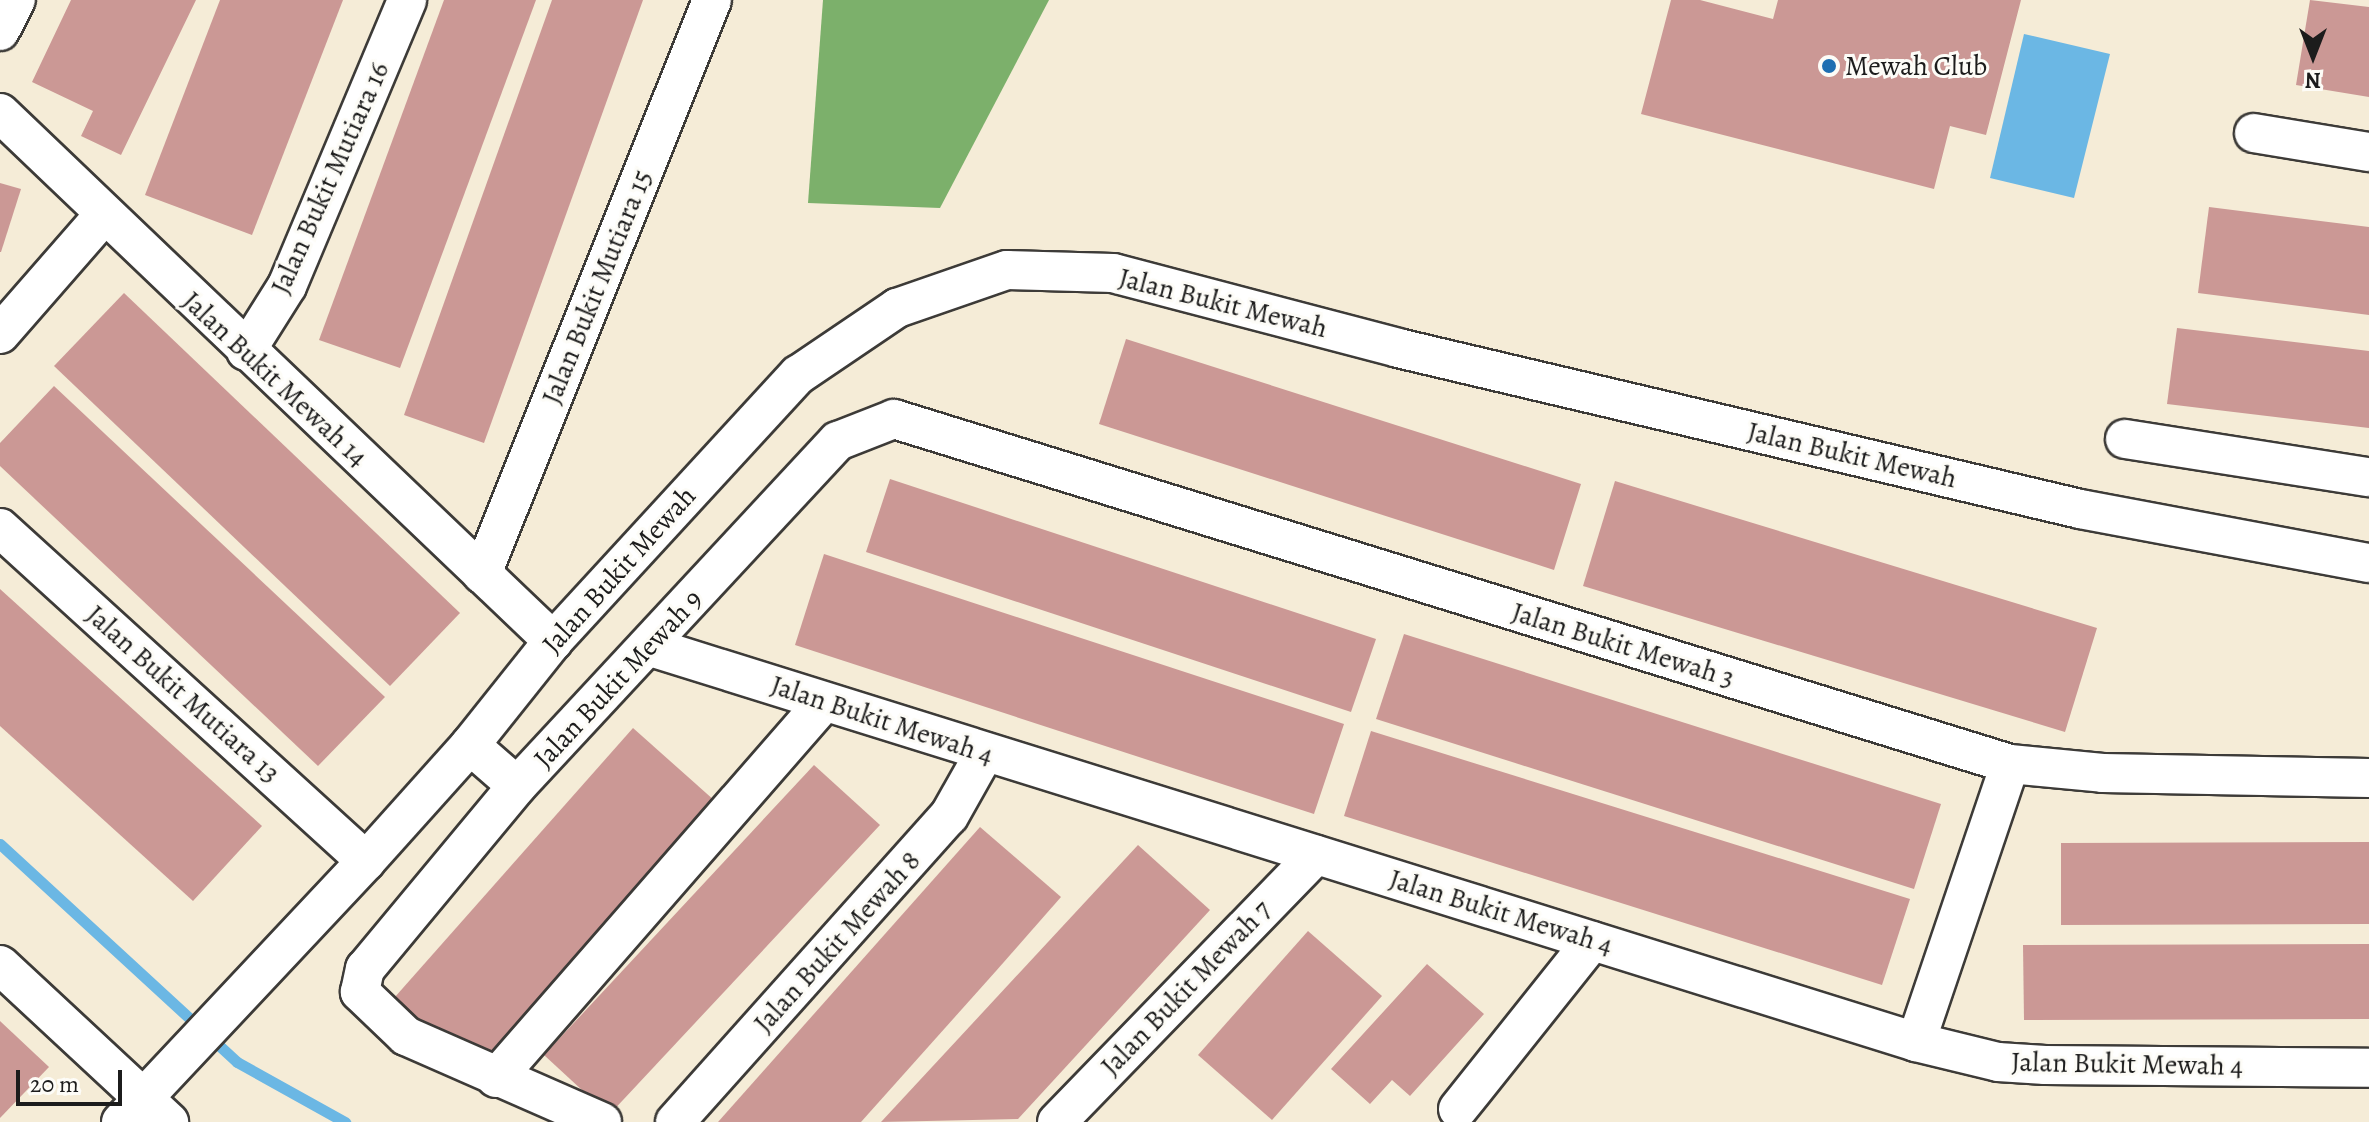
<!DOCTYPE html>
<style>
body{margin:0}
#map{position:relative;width:2369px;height:1122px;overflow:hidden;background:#f5ecd7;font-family:Alegreya,serif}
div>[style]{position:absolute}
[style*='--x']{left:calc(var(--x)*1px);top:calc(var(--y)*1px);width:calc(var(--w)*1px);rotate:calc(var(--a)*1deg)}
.forest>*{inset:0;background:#7cb06b}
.water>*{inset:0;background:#6bb7e4}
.stream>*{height:11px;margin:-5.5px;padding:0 5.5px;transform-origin:5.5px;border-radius:5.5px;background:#6bb7e4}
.building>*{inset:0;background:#cb9895}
.roads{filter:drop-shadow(2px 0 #3d3b38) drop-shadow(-2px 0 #3d3b38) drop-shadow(0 2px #3d3b38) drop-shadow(0 -2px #3d3b38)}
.minor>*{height:38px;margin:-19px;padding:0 19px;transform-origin:19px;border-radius:19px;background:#fff}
.dots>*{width:22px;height:22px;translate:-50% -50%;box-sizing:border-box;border:4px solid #fdfcf7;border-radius:50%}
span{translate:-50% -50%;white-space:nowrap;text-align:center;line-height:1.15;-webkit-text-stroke:6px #fdfcf7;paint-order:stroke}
.poi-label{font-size:28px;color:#1c1c1c}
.left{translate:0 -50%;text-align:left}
.street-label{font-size:28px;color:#1c1c1c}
.north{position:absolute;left:2273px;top:16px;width:80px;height:80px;-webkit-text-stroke:6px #fdfcf7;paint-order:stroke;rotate:180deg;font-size:22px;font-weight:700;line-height:32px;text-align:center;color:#1c1c1c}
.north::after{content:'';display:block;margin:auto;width:28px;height:36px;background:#1c1c1c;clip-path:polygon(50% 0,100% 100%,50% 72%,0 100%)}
.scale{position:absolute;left:16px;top:1070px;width:106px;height:36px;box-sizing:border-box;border:4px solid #1c1c1c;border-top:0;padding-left:10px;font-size:24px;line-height:28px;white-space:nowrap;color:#1c1c1c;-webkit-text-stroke:6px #fdfcf7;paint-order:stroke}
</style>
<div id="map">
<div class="forest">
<div style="clip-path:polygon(823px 0,1049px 0,940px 208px,808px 203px)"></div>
</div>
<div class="water">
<div style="clip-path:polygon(2024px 34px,2110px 54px,2074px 198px,1990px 178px)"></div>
</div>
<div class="stream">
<div style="--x:0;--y:844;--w:322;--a:42.6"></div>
<div style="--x:237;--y:1062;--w:124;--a:29.1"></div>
</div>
<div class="building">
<div style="clip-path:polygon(71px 0,196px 0,121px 155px,81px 136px,93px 111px,32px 82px)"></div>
<div style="clip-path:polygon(220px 0,343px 0,252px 235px,145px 195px)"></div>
<div style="clip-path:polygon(444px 0,536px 0,400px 368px,319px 340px)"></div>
<div style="clip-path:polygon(552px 0,643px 0,484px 443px,404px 415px)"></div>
<div style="clip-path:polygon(1671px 0,1700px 0,1773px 19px,1778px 0,2021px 0,1986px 135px,1950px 126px,1934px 189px,1641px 114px)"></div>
<div style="clip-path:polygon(2310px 0,2369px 7px,2369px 97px,2296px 85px)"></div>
<div style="clip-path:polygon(0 183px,21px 189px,1px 252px,0 252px)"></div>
<div style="clip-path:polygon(2209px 207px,2369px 227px,2369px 315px,2198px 293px)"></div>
<div style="clip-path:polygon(124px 293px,460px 613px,390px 686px,54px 366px)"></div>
<div style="clip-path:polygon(2177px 328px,2369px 351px,2369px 428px,2167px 404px)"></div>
<div style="clip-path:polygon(1126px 339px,1581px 484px,1554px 570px,1099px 424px)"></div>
<div style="clip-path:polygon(54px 386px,385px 697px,318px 766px,0 466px,0 443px)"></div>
<div style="clip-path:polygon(890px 479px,1376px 639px,1351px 712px,866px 552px)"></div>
<div style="clip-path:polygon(1615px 481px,2097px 628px,2065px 732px,1583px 586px)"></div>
<div style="clip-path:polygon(824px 554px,1344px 724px,1314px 814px,795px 645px)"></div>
<div style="clip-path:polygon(0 589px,262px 826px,193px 901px,0 726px)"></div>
<div style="clip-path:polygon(1404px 634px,1941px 804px,1914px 889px,1376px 719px)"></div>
<div style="clip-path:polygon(633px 728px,724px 809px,490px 1071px,387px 1006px)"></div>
<div style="clip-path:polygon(1371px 731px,1910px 899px,1882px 985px,1344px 816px)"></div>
<div style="clip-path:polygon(814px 765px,880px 825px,609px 1115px,544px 1055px)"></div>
<div style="clip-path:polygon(980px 827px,1061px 897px,996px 971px,861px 1122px,718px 1122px)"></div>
<div style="clip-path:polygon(2369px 842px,2369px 924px,2061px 925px,2061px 843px)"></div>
<div style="clip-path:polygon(1138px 845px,1210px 910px,1018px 1119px,881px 1122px)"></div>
<div style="clip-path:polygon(1308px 931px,1382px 996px,1272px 1120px,1198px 1055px)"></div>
<div style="clip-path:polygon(2369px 944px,2369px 1019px,2024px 1020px,2023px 945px)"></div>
<div style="clip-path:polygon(1427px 964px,1484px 1014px,1410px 1096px,1392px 1080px,1370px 1104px,1331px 1069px)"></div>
<div style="clip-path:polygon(0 1021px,49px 1067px,0 1118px)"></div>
</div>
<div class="roads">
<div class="minor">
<div style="--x:0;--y:31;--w:35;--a:-63"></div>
<div style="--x:0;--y:113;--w:765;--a:43.68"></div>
<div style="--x:2254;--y:133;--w:117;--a:9.4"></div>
<div style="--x:0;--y:334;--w:157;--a:-48.9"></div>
<div style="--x:246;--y:351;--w:77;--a:-57.8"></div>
<div style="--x:287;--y:286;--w:310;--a:-67.2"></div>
<div style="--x:2125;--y:439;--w:247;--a:8.9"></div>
<div style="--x:0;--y:528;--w:495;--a:42.3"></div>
<div style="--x:482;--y:574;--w:618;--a:-68.16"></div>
<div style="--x:651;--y:647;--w:1325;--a:17.34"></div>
<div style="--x:1916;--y:1042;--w:84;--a:13.7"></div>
<div style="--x:1998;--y:1062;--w:47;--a:3.7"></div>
<div style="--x:2045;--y:1065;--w:324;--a:0.5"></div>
<div style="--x:470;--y:745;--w:62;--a:41.1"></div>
<div style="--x:0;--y:965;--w:231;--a:42.9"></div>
<div style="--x:1916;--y:1042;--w:293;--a:-71.3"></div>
<div style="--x:496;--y:1078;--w:499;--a:-48.9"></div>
<div style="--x:1458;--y:1109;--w:215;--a:-51.4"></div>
<div style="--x:121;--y:1122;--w:358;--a:-46.8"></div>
<div style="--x:366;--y:861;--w:156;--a:-48.1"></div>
<div style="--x:470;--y:745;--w:133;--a:-51.4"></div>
<div style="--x:553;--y:641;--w:362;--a:-47.4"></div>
<div style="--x:798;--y:375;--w:120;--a:-34.1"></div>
<div style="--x:897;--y:308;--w:116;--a:-19.1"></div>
<div style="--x:1007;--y:270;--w:106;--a:1.6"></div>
<div style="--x:1113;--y:273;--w:295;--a:14.7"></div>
<div style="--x:1398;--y:348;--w:701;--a:13.28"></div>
<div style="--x:2080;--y:509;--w:294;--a:10.6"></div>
<div style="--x:602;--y:1122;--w:214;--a:-156.3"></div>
<div style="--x:406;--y:1036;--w:64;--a:-136.3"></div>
<div style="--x:360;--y:992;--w:24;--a:-78"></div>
<div style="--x:365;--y:969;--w:238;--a:-50.3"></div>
<div style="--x:517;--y:786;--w:471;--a:-47.1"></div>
<div style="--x:838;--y:441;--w:60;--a:-21.4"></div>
<div style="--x:894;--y:419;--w:1168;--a:17.18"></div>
<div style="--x:2010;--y:764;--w:93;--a:5.5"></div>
<div style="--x:2103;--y:773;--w:266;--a:1.1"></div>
<div style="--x:675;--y:1122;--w:411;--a:-48.2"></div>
<div style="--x:949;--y:816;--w:73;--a:-60.6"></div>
<div style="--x:1057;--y:1122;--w:372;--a:-45.9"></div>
</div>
</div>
<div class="dots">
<div style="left:1829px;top:66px;background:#1f6fb2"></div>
</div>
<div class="poi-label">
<span class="left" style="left:1845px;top:66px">Mewah Club</span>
</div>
<div class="street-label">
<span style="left:330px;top:178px;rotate:-66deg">Jalan Bukit Mutiara 16</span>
<span style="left:597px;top:287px;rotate:-68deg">Jalan Bukit Mutiara 15</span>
<span style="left:1223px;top:303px;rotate:14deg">Jalan Bukit Mewah</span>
<span style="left:275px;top:379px;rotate:43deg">Jalan Bukit Mewah 14</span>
<span style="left:1852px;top:455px;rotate:13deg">Jalan Bukit Mewah</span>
<span style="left:619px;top:570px;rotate:-48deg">Jalan Bukit Mewah</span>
<span style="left:1623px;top:645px;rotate:17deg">Jalan Bukit Mewah 3</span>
<span style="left:618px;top:679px;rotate:-47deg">Jalan Bukit Mewah 9</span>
<span style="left:183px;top:694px;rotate:42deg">Jalan Bukit Mutiara 13</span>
<span style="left:882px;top:720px;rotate:18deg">Jalan Bukit Mewah 4</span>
<span style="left:1501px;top:912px;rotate:17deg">Jalan Bukit Mewah 4</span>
<span style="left:837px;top:942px;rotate:-48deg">Jalan Bukit Mewah 8</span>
<span style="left:1186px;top:988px;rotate:-46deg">Jalan Bukit Mewah 7</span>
<span style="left:2127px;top:1064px;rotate:1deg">Jalan Bukit Mewah 4</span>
</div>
<div class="north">N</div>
<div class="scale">20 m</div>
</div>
